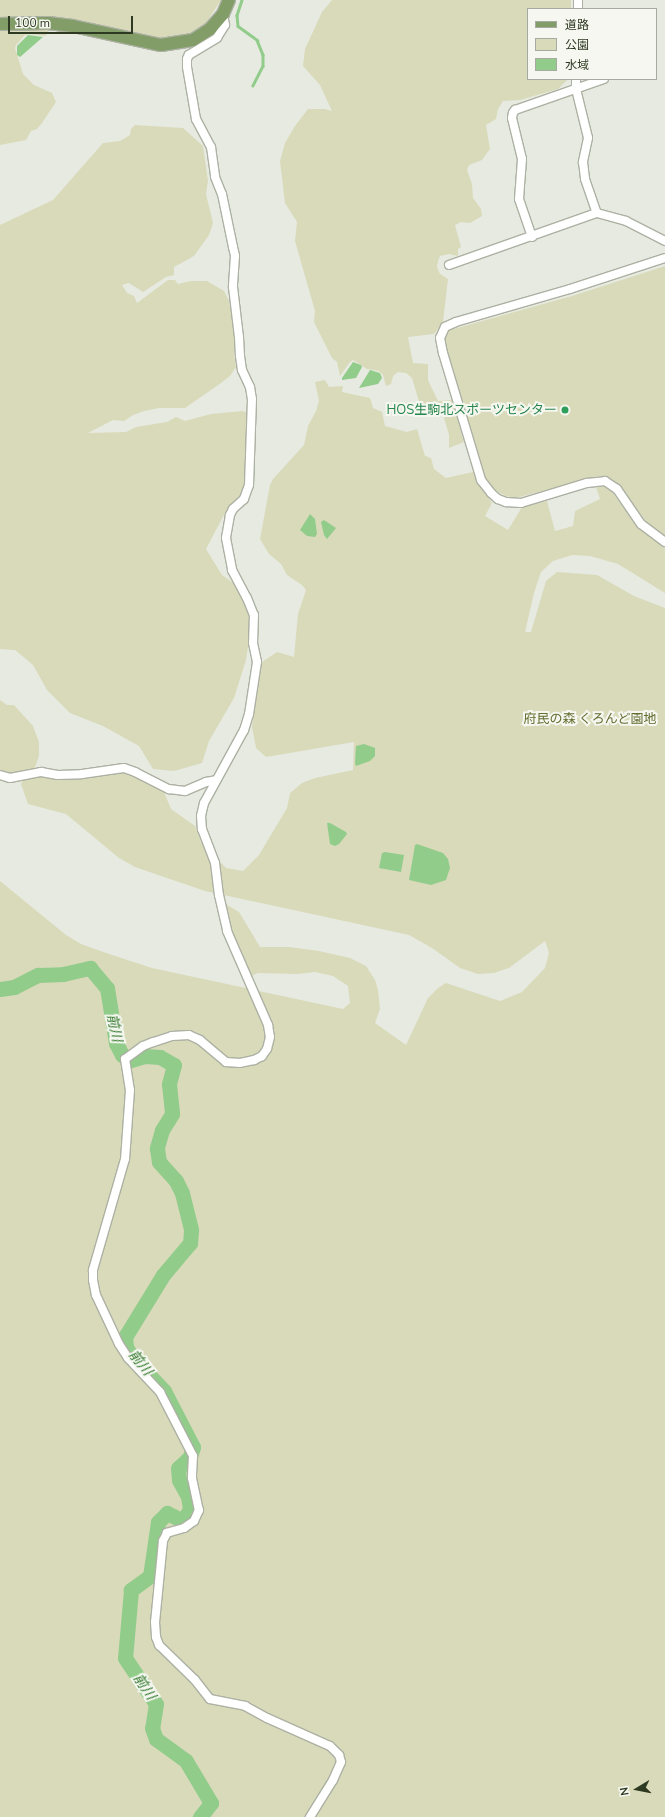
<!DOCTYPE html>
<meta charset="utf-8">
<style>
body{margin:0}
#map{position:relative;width:665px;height:1817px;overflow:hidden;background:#e7eae0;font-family:"Nunito Sans","Noto Sans JP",sans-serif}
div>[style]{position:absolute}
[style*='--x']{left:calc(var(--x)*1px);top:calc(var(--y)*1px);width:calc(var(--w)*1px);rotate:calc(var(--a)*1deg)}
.green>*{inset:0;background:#d9daba}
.water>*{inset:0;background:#91cc8b}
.stream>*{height:2.5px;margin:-1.25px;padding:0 1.25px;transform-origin:1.25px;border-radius:1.25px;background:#91cc8b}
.river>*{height:15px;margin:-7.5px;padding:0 7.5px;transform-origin:7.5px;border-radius:7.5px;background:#91cc8b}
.roads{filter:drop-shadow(1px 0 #acb1a3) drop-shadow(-1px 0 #acb1a3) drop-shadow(0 1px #acb1a3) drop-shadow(0 -1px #acb1a3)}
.street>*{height:8px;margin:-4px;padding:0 4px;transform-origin:4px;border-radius:4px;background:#fff}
.primary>*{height:12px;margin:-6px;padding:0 6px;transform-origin:6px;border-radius:6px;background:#829d67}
.dots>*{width:11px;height:11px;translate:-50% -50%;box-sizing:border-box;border:2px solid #f5f7f0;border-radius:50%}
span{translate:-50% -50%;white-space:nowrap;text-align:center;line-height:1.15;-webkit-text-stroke:4px #f5f7f0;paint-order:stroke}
.leisure-label{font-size:13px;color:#27864d}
.right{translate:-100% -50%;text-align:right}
.park-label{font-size:13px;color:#646d2f}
.water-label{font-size:14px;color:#267120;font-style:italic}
.legend{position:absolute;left:527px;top:8px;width:130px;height:72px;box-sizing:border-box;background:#f5f7f0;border:1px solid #a5ab9e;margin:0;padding:5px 7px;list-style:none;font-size:12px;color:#2e3922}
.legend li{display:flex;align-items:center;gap:8px;height:20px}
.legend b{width:20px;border:1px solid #a5ab9e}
.north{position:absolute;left:617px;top:1769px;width:40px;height:40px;-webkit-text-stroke:3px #f5f7f0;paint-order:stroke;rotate:260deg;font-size:11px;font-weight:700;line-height:16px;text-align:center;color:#2e3922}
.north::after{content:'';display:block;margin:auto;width:14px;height:18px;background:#2e3922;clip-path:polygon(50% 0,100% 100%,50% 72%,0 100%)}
.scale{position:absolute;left:8px;top:16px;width:125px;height:18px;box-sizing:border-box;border:2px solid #2e3922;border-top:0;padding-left:5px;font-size:12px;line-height:14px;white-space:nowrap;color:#2e3922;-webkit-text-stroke:3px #f5f7f0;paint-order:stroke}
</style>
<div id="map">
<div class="green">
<div style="clip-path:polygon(0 0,221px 0,202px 29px,185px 36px,159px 39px,84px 21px,53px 17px,48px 33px,45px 36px,29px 34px,25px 35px,16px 45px,15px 48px,23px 74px,34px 85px,52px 93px,56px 102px,42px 123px,37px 129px,31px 131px,26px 140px,0 145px)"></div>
<div style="clip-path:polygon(332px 0,571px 0,571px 9px,528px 9px,528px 79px,567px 80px,558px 89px,520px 100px,503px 101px,498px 109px,496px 119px,486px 125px,490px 149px,482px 160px,469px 165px,467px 170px,472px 184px,473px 198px,481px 209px,482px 216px,470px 223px,461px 222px,455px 225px,461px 247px,458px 249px,458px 256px,449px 254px,440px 256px,438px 261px,437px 267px,440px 274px,448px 279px,443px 322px,434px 334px,408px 337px,413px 363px,428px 364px,428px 380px,438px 401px,452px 400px,464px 442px,449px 448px,449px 435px,443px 414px,435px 410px,420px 405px,412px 378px,406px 373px,398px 372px,393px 376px,391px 384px,386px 386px,383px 375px,379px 371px,367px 369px,353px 360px,350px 362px,340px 376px,337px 362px,332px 358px,314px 322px,315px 311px,295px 241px,297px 222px,285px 203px,280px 161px,285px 143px,295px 126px,308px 109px,325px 109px,332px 111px,320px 85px,303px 66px,305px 49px,322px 12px)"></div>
<div style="clip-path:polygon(135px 125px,183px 128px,203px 146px,208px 181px,206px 194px,213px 223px,209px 235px,194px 256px,174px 267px,174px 275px,166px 277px,143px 292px,129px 283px,122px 285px,127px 293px,134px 296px,137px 303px,168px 280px,175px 280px,178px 284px,191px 281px,207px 281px,224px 291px,229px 301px,234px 327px,234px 354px,236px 367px,230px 376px,221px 383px,185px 408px,159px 408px,144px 411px,133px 415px,124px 421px,113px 420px,88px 433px,126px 432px,136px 427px,167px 422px,176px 417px,185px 421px,211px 414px,243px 411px,249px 414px,245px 490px,227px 509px,206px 549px,222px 575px,235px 584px,246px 601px,251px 626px,246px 660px,234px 698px,209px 741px,202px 763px,174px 771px,153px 769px,139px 746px,103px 726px,70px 713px,47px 690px,33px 665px,15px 650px,0 649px,0 225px,53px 200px,103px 143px,120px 141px,130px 135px,131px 129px)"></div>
<div style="clip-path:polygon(665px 266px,665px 536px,648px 524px,617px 484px,601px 476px,515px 498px,506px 496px,493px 489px,485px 478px,445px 344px,445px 338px,450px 330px,572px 296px)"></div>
<div style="clip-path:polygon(325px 380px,329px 387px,343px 386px,342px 392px,370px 398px,373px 408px,382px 412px,385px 426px,407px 432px,417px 429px,425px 456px,431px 458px,434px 469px,446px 478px,473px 472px,477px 482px,492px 503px,485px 516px,508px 530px,522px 507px,547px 501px,555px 531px,573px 526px,575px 511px,600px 499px,596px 487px,606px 487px,612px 492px,636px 525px,665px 548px,665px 593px,618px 564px,590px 556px,572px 555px,553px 561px,541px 572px,534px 593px,525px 632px,531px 632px,546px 581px,557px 572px,597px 575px,634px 596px,665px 608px,665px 1817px,0 1817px,0 881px,66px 935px,81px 944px,109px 954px,152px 968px,343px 1009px,350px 1003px,348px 986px,333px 976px,315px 972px,298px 974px,258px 973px,249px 977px,235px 946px,222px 902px,239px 912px,260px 947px,289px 947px,319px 951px,350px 958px,366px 966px,375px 980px,378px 990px,380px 1009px,375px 1023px,406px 1045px,428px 998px,438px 988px,446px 983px,500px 1001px,522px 992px,545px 968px,549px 953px,545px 941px,509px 968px,494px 973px,478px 974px,460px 968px,432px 948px,409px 935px,205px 891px,135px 867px,119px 858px,66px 814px,28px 804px,21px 784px,24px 776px,75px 777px,120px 770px,134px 774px,164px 792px,171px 809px,195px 826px,201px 842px,226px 868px,243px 871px,259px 855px,287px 808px,290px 793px,295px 789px,302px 783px,315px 778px,353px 770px,354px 742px,266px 757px,256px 748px,252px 727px,262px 662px,277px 652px,294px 657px,298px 614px,306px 590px,302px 585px,287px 575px,281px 564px,269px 554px,260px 539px,270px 485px,273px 479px,304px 445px,308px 426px,316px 411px,319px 401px,315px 382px)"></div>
<div style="clip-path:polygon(0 700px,7px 705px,14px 705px,33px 726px,39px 742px,39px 756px,34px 770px,0 778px)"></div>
</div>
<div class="water">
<div style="clip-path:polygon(28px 35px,43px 37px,20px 57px,17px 55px,17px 46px)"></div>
<div style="clip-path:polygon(353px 362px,361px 365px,362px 367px,356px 378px,342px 380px,342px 378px)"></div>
<div style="clip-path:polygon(370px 370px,380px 373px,382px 378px,378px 384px,359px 388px)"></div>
<div style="clip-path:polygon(310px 514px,315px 519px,317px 534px,315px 537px,307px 536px,300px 530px)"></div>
<div style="clip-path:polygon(324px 520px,336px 528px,327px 539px,324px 535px,321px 522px)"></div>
<div style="clip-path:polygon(364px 744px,375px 748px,375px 756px,370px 761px,356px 766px,355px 763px,356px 746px)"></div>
<div style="clip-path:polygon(327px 823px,330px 823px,346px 832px,347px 834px,339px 844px,335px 846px,330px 844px)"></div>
<div style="clip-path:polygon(417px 844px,443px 853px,448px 859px,450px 868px,446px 880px,431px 885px,409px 880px,415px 845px)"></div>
<div style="clip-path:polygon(385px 852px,404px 855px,401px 872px,379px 868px,382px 853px)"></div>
</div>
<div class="stream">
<div style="--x:242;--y:0;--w:16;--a:108"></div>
<div style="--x:237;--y:15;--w:11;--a:85"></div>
<div style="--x:238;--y:26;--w:24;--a:36"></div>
<div style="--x:257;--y:40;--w:16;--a:68"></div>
<div style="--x:263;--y:55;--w:11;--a:90"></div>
<div style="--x:263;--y:66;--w:22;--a:117"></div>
</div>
<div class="river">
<div style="--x:0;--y:989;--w:14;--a:-8"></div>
<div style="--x:14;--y:987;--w:27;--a:-27"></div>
<div style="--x:38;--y:975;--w:25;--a:-2"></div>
<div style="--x:63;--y:974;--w:28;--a:-13"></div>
<div style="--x:90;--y:968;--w:26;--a:50"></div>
<div style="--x:107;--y:988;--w:56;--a:80.7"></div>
<div style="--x:116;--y:1043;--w:13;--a:63"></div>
<div style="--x:122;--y:1055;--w:10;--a:29"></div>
<div style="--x:131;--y:1060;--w:15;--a:-16"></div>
<div style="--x:145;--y:1056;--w:15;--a:4"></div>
<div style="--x:160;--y:1057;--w:16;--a:30"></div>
<div style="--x:174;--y:1065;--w:20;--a:105"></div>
<div style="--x:169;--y:1084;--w:30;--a:84"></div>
<div style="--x:172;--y:1114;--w:19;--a:122"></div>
<div style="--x:162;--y:1130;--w:19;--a:106"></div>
<div style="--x:157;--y:1148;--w:14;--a:82"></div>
<div style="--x:159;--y:1162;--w:25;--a:48"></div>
<div style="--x:176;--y:1181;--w:13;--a:63"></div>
<div style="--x:182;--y:1193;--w:38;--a:76"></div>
<div style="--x:191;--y:1230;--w:13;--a:94"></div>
<div style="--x:190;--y:1243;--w:42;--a:130.2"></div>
<div style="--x:163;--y:1275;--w:73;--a:121.5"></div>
<div style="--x:125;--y:1337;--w:10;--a:84"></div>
<div style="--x:126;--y:1347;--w:12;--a:59"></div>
<div style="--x:132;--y:1357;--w:47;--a:46.7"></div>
<div style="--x:164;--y:1391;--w:63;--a:62.6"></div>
<div style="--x:193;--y:1447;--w:10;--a:107"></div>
<div style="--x:190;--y:1457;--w:16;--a:137"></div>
<div style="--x:178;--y:1468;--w:12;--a:85"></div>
<div style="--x:179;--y:1480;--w:18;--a:61"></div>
<div style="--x:188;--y:1496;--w:13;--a:81"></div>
<div style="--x:190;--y:1509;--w:14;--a:120"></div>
<div style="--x:183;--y:1521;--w:18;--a:-153"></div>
<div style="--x:167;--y:1513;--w:13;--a:135"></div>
<div style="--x:158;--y:1522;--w:55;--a:98.4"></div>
<div style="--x:150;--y:1576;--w:24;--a:144"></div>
<div style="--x:131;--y:1590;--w:68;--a:95"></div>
<div style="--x:125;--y:1658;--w:55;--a:56"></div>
<div style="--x:156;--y:1704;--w:24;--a:99"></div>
<div style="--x:152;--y:1728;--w:12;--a:70"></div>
<div style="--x:156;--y:1739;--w:37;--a:36"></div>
<div style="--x:186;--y:1761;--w:49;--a:59.2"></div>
<div style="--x:211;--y:1803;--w:18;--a:128"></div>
</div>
<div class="roads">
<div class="street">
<div style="--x:578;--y:0;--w:9;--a:90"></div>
<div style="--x:223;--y:14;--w:11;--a:80"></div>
<div style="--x:225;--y:25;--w:15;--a:122"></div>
<div style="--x:217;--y:38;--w:33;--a:149"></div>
<div style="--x:189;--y:55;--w:4;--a:117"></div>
<div style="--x:187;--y:59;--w:8;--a:90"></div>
<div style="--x:187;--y:67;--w:53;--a:80.2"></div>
<div style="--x:196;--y:119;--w:32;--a:62"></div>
<div style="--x:211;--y:147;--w:30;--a:82"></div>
<div style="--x:215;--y:177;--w:18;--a:68"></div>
<div style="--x:222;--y:194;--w:54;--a:78.3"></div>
<div style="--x:233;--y:247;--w:9;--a:77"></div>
<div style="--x:235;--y:256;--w:31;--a:94"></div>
<div style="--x:233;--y:287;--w:50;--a:83.2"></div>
<div style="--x:239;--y:337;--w:19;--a:87"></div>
<div style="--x:240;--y:356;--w:14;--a:82"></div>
<div style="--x:242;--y:370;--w:19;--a:65"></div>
<div style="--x:250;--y:387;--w:12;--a:81"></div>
<div style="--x:252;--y:399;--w:86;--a:92"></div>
<div style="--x:249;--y:485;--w:15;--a:110"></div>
<div style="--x:244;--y:499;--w:15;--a:138"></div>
<div style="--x:233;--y:509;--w:7;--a:117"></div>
<div style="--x:230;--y:515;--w:23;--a:100"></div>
<div style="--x:226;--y:538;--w:33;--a:79"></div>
<div style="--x:232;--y:570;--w:32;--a:62"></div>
<div style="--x:247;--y:598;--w:18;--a:68"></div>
<div style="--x:254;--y:615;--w:28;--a:92"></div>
<div style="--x:253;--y:643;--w:19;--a:78"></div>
<div style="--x:257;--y:662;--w:53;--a:98.7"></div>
<div style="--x:249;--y:714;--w:17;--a:107"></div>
<div style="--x:244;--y:730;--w:83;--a:118.7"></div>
<div style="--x:204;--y:803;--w:13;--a:103"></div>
<div style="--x:201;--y:816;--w:13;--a:86"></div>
<div style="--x:202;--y:829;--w:36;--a:69"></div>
<div style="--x:215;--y:863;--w:32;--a:83"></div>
<div style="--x:219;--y:895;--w:37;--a:77"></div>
<div style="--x:227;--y:931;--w:103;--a:66.4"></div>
<div style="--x:268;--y:1025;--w:12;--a:81"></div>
<div style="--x:270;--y:1037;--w:12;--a:104"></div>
<div style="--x:267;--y:1049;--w:9;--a:126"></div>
<div style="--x:262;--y:1056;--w:9;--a:153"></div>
<div style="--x:254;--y:1060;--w:14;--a:168"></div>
<div style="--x:240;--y:1063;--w:14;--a:-176"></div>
<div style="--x:226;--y:1062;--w:34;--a:-140"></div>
<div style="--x:200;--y:1040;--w:12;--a:-156"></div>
<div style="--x:189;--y:1035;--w:17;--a:177"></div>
<div style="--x:172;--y:1036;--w:20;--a:162"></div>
<div style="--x:153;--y:1042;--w:11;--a:158"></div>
<div style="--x:143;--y:1046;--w:22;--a:144"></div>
<div style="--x:125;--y:1059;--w:31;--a:81"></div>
<div style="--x:130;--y:1090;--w:69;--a:94.1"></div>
<div style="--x:125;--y:1159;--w:116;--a:106.1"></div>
<div style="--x:93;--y:1270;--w:10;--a:90"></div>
<div style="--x:93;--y:1280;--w:15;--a:79"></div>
<div style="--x:96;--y:1295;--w:54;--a:64.9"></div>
<div style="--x:119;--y:1344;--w:17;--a:57"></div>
<div style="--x:128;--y:1358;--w:47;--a:46.7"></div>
<div style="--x:160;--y:1392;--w:72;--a:62.7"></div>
<div style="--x:193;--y:1456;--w:22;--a:93"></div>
<div style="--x:192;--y:1478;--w:33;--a:78"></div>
<div style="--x:199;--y:1510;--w:12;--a:114"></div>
<div style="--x:194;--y:1521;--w:12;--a:145"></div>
<div style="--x:184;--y:1528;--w:18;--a:164"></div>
<div style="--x:167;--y:1533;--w:9;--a:117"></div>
<div style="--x:163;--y:1541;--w:81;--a:95.6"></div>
<div style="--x:155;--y:1622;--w:15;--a:86"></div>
<div style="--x:156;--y:1637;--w:9;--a:69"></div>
<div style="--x:159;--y:1645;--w:50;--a:44.2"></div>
<div style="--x:195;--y:1680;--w:24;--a:52"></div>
<div style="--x:210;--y:1699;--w:36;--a:11"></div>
<div style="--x:245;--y:1706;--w:25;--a:29"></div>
<div style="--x:267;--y:1718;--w:69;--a:24"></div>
<div style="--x:330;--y:1746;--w:13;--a:45"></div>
<div style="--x:339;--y:1755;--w:7;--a:74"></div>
<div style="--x:341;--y:1762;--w:20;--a:114"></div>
<div style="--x:333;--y:1780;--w:44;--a:121.9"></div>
<div style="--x:576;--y:79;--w:10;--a:90"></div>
<div style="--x:576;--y:89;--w:50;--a:76.2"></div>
<div style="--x:588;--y:138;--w:25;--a:102"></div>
<div style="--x:583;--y:162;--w:17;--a:83"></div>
<div style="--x:585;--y:179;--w:36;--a:71"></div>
<div style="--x:532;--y:237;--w:40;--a:-108.9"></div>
<div style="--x:519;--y:199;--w:40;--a:-85.7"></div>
<div style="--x:522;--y:159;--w:42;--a:-103.7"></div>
<div style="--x:512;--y:118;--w:5;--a:-79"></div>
<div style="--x:513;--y:113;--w:4;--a:-56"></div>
<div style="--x:515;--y:110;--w:94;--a:-19.2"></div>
<div style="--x:665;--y:258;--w:100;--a:161.9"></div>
<div style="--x:570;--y:289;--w:119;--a:163.9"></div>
<div style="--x:456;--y:322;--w:12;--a:156"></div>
<div style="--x:445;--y:327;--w:12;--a:114"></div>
<div style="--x:440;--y:338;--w:15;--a:79"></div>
<div style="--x:443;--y:353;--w:133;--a:73.3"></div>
<div style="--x:481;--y:480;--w:16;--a:52"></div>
<div style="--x:491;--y:493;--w:9;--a:41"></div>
<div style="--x:498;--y:499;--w:9;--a:21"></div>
<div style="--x:506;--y:502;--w:15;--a:4"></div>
<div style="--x:521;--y:503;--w:69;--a:-16.9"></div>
<div style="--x:587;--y:483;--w:18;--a:-6"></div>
<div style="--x:605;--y:481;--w:14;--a:34"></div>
<div style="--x:617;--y:489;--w:42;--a:55.6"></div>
<div style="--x:641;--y:524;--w:30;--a:37"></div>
<div style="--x:449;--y:265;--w:157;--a:-19.4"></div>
<div style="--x:597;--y:213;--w:30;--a:15"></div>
<div style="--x:626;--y:221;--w:44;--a:27.1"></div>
<div style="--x:0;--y:775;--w:10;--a:17"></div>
<div style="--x:10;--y:778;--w:32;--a:-11"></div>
<div style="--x:41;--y:772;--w:17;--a:10"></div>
<div style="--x:58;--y:775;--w:24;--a:-2"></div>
<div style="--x:82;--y:774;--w:42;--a:-8.1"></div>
<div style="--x:124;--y:768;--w:12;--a:20"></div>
<div style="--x:135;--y:772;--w:38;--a:27"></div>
<div style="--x:169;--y:789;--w:16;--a:7"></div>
<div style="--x:185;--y:791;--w:23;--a:-23"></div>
<div style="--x:206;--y:782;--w:10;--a:-11"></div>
</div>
<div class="primary">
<div style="--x:0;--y:24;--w:48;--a:-1.2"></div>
<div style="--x:48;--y:23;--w:25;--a:7"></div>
<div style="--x:73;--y:26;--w:90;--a:12.2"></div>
<div style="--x:161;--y:45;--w:32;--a:-9"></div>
<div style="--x:193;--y:40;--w:20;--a:-33"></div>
<div style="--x:210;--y:29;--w:20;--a:-49"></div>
<div style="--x:223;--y:14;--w:15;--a:-67"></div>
</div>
</div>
<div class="dots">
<div style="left:565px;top:410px;background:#2e9e5b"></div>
</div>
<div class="leisure-label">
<span class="right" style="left:557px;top:410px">HOS生駒北スポーツセンター</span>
</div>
<div class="park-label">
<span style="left:590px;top:719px">府民の森 くろんど園地</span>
</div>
<div class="water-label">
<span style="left:114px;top:1028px;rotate:78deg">前川</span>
<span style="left:140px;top:1363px;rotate:51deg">前川</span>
<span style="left:144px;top:1687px;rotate:56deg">前川</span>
</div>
<ul class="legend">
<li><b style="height:5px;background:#829d67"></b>道路</li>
<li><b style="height:11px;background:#d9daba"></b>公園</li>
<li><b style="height:11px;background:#91cc8b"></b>水域</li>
</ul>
<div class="north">N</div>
<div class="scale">100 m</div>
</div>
